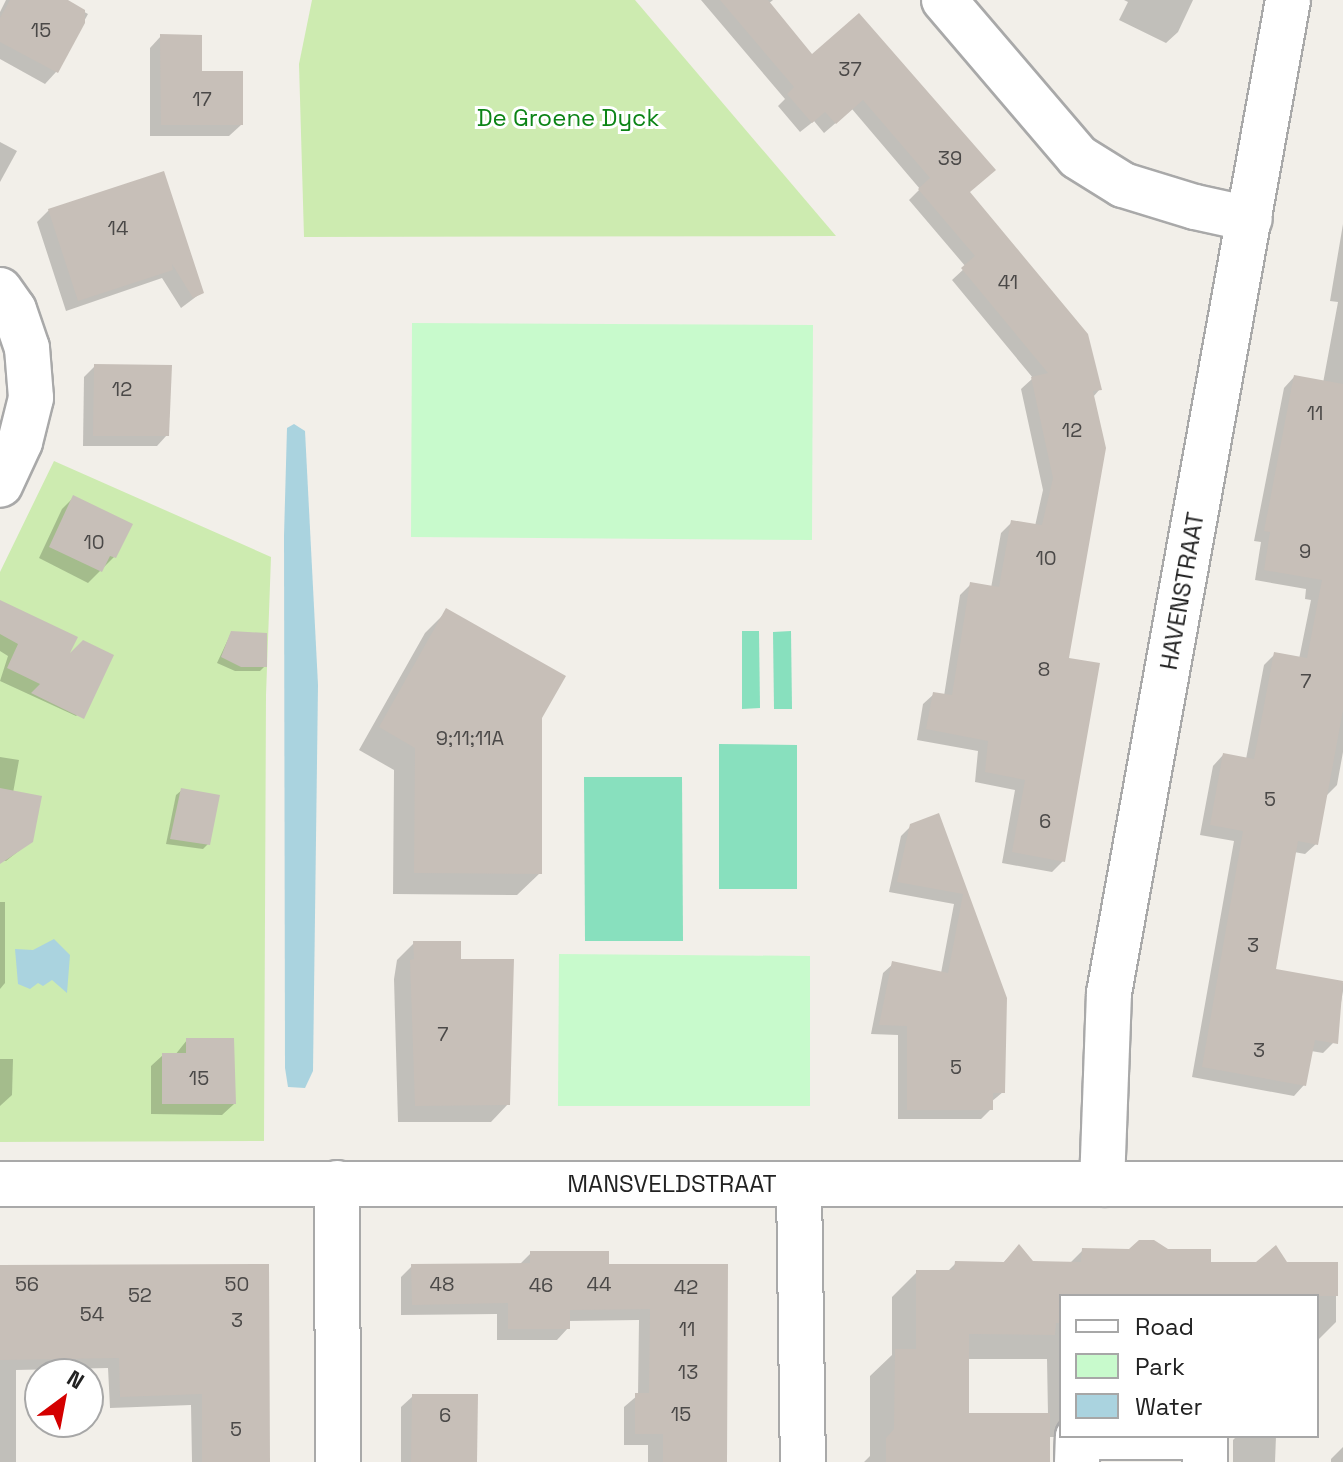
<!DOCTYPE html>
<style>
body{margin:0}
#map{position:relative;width:1343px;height:1462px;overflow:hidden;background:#f2efe9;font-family:"Space Grotesk",sans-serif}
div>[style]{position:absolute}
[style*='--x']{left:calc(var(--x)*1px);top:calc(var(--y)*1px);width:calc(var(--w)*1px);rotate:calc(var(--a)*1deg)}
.grass>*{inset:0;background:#cdebb0}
.park>*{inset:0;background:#c8facc}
.pitch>*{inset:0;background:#88e0be}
.water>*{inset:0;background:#aad3df}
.shadow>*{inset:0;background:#0003}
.building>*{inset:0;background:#c7bfb8}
.roads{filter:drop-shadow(2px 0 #a9a9a9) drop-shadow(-2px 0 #a9a9a9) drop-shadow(0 2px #a9a9a9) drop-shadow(0 -2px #a9a9a9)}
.minor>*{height:44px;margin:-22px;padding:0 22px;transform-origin:22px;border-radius:22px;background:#fff}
span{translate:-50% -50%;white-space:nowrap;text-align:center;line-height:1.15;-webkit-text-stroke:6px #fff;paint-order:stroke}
.number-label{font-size:20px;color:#4b4948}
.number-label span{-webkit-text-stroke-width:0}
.park-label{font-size:24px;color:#0c8416}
.street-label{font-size:24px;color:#222}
.legend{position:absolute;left:1059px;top:1294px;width:260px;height:144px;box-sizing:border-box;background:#fff;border:2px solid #a7a7a7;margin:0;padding:10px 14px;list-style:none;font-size:24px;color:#222}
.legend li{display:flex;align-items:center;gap:16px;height:40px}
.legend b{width:40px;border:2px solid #a7a7a7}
.north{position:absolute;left:24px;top:1358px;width:80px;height:80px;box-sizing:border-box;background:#fff;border:2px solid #a7a7a7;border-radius:50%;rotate:32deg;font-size:22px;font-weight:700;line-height:32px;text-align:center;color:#222}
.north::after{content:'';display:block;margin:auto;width:28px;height:36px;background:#d40000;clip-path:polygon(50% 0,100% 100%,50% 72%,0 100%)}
</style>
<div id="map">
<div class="grass">
<div style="clip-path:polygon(312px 0,635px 0,836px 236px,304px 237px,299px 64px)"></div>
<div style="clip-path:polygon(54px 461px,271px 557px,266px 695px,264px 1141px,0 1142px,0 572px)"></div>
</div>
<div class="park">
<div style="clip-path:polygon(412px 323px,813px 325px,812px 540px,411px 537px)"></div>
<div style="clip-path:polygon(559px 954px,810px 956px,810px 1106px,558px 1106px)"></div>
</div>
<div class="pitch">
<div style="clip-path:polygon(742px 631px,759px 631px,760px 708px,742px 709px)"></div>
<div style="clip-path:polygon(791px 631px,792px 709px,774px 709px,773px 632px)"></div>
<div style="clip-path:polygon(719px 744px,797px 745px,797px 889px,719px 889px)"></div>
<div style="clip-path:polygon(584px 777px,682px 777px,683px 941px,585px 941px)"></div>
</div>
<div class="water">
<div style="clip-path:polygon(294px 424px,305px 431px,318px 685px,313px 1071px,305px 1088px,288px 1087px,285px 1068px,284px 536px,287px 428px)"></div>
<div style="clip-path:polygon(54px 939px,70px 955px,67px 993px,52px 980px,43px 986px,38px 983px,30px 989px,18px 984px,15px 949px,33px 950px)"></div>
</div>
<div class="shadow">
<div style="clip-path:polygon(6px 0,63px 0,88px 14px,56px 72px,45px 84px,0 59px,0 12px)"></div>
<div style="clip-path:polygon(701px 0,773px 0,768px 4px,812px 57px,859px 16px,968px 193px,1100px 389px,1093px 397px,1067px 659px,1063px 861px,1052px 872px,1002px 863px,1015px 790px,975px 782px,978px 751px,917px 740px,923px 704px,934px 694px,944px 696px,960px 595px,971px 584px,991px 588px,1001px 533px,1012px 522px,1035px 526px,1043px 490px,1021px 389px,1033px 378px,952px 280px,966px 267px,909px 200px,920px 189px,852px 109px,824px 133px,814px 121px,800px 132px,778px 106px,785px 99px)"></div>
<div style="clip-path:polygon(1124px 0,1193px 0,1178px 32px,1166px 43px,1119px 20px,1128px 2px)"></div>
<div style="clip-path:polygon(161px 36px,200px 73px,241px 125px,229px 136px,150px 136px,150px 48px)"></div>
<div style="clip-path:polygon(0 142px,17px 151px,0 182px)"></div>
<div style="clip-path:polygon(163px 173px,201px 293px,181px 308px,162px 278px,66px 311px,37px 222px,49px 210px)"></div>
<div style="clip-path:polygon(1343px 224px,1343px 752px,1337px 785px,1326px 796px,1316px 844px,1305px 854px,1294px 852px,1274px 971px,1343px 983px,1343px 991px,1334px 1042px,1323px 1053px,1311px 1051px,1304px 1085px,1294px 1096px,1192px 1077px,1234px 841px,1200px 835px,1213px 766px,1223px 755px,1246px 759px,1264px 665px,1275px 654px,1299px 659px,1311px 600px,1305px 599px,1306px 589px,1255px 580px,1261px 542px,1254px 541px,1284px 388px,1294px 377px,1323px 383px,1338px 302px,1330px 301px)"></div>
<div style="clip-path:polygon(95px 366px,167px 435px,157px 446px,83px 446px,84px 377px)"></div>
<div style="clip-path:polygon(73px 498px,114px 557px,88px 583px,39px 558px,62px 509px)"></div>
<div style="clip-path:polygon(0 602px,64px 661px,88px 705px,76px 716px,0 681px,8px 656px,0 651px)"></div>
<div style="clip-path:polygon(447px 611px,540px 718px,540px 873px,517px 895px,393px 894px,394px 770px,359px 750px,425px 633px)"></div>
<div style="clip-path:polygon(231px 633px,265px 666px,260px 671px,235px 671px,217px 663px)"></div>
<div style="clip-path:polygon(0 757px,19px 760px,13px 793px,31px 841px,6px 861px,0 860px)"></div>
<div style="clip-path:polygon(182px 790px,208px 844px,203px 849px,166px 844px,176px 795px)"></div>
<div style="clip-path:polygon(938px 816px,1005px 998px,1003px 1092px,991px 1102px,991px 1109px,981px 1119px,898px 1119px,898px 1035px,871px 1034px,883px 973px,893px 964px,941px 973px,954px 904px,889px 892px,901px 836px,911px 826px)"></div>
<div style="clip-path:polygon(0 902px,5px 902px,5px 983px,0 989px)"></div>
<div style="clip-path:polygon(414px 943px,459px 961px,508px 1104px,491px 1122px,398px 1122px,394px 979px,397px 960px)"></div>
<div style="clip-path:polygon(187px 1040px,234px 1104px,222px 1115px,151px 1114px,151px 1066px,163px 1055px,175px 1055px)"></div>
<div style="clip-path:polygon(0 1059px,13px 1059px,12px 1095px,0 1106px)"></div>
<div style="clip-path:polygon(evenodd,1019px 1247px,1033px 1263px,1069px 1264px,1083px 1250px,1167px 1251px,1209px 1264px,1336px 1264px,1336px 1322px,1317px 1341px,1317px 1296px,1061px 1296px,1061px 1436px,1189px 1438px,1048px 1437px,1048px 1462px,864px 1462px,870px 1456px,870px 1376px,892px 1355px,892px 1297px,917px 1272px,947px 1272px,956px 1263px,1002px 1264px,1019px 1247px,967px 1359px,1047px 1359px,1048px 1415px,967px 1415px,967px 1359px)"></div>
<div style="clip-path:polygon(531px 1253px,607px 1266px,726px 1266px,726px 1462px,648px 1462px,648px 1445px,624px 1445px,624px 1407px,638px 1395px,639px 1320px,568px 1321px,568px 1328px,557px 1340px,497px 1340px,497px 1314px,401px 1315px,401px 1277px,412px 1266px,519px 1265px)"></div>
<div style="clip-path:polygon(267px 1266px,267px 1462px,192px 1462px,191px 1405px,110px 1408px,108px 1368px,16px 1370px,16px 1462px,0 1462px,0 1267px)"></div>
<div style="clip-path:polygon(413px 1396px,475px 1462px,401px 1462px,401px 1407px)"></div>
<div style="clip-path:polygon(1237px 1436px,1276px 1436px,1275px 1462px,1233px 1462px,1233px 1440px)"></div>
<div style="clip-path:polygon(1343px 1447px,1343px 1462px,1331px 1462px,1331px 1459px)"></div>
</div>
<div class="building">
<div style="clip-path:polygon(10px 0,68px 0,85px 10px,85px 23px,58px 73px,0 42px,0 18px)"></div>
<div style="clip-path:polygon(720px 0,768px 0,812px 54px,859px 13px,996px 170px,970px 192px,1088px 334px,1102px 390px,1093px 391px,1106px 448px,1069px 658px,1100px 663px,1065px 862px,1012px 852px,1025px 780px,985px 772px,988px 741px,926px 729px,933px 692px,952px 695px,970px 582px,999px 587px,1011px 520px,1042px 525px,1053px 478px,1031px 377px,1048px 373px,961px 268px,975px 256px,918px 189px,930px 178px,863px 100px,836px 124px,825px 112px,812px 123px,787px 94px,794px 87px)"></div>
<div style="clip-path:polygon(160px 34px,202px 35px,202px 71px,243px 71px,243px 125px,161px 125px)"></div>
<div style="clip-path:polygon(164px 171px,204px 293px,193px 298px,172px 264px,173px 270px,78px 301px,48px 209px)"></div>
<div style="clip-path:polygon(94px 364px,172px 365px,169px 436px,93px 436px)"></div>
<div style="clip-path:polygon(1294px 375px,1343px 384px,1343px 710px,1318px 845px,1298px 841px,1276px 969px,1343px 981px,1338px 1044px,1315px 1040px,1306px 1086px,1202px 1067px,1243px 831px,1210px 825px,1223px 753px,1254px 759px,1274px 652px,1307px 658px,1322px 580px,1264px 570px,1270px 532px,1264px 531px)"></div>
<div style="clip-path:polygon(73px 495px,133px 524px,116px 558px,110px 556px,102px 572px,49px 547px)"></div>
<div style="clip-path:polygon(0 600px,78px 637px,70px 653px,83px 640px,114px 655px,84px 719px,31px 693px,40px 684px,7px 668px,18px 644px,0 634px)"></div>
<div style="clip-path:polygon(446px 608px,566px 676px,542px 718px,542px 874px,414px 873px,415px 748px,379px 727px)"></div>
<div style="clip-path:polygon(231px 631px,267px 633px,267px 667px,241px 667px,221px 657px)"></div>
<div style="clip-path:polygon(0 788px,42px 796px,33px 842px,0 864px)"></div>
<div style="clip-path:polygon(181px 788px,220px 795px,210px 845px,170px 839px)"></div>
<div style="clip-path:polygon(939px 813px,1007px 998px,1005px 1093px,993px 1093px,993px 1110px,907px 1110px,907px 1026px,879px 1025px,892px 961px,948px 973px,963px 894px,897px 882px,910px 824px)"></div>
<div style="clip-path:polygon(413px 941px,461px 941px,461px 959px,514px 959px,510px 1105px,415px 1106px,410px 960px,414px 959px)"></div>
<div style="clip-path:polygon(186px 1038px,234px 1038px,236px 1104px,162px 1104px,162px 1053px,186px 1053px)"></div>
<div style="clip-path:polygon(1139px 1240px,1154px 1240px,1168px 1249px,1211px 1249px,1211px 1262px,1256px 1262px,1276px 1245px,1287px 1262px,1338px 1262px,1338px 1296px,1061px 1296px,1061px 1323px,1056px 1323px,1055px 1335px,969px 1334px,969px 1413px,1050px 1413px,1050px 1462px,886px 1462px,886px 1438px,894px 1429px,895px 1349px,916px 1349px,916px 1270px,954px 1270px,955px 1261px,1004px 1262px,1019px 1244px,1033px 1261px,1081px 1262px,1082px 1248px,1129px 1249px)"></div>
<div style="clip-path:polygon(530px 1251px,609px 1251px,609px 1264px,728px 1264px,727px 1462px,663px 1462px,663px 1434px,635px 1434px,635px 1393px,649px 1393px,650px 1309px,570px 1310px,570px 1329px,508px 1329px,508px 1303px,412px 1305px,411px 1264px,530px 1263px)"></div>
<div style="clip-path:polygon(269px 1264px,270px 1462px,202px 1462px,202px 1394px,120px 1397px,119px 1358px,0 1360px,0 1265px)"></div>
<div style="clip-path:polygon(412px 1394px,478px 1394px,477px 1462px,411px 1462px)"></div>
</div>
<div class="roads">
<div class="minor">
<div style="--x:944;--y:0;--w:206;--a:49.5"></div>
<div style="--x:1078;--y:157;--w:53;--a:31.9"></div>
<div style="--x:1123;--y:185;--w:75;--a:17"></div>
<div style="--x:1195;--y:207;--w:56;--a:12.3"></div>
<div style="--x:0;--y:290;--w:24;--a:55"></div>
<div style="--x:14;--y:310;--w:40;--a:71.1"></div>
<div style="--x:27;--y:348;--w:50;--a:85.4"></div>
<div style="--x:31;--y:398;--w:45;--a:104"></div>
<div style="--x:20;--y:442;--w:47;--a:114.9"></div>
<div style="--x:337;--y:1183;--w:279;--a:89.8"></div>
<div style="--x:0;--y:1184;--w:1343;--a:0"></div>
<div style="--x:799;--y:1184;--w:278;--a:89.2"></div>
<div style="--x:1102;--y:1184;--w:191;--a:-87.9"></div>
<div style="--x:1109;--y:993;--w:1009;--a:-79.78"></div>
<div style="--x:1077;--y:1462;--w:25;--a:-88"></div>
<div style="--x:1078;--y:1437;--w:127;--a:0"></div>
<div style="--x:1205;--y:1437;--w:25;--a:90"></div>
</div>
</div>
<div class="number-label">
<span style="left:41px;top:30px">15</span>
<span style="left:850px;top:69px">37</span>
<span style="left:202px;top:99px">17</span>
<span style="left:950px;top:158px">39</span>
<span style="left:118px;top:228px">14</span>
<span style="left:1008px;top:282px">41</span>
<span style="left:122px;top:389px">12</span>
<span style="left:1315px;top:413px">11</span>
<span style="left:1072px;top:430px">12</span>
<span style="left:94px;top:542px">10</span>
<span style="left:1305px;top:551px">9</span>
<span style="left:1046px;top:558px">10</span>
<span style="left:1044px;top:669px">8</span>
<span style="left:1306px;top:681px">7</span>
<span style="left:470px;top:738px">9;11;11A</span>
<span style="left:1270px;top:799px">5</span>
<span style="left:1045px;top:821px">6</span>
<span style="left:1253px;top:945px">3</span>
<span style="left:443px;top:1034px">7</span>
<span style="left:1259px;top:1050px">3</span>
<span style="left:956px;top:1067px">5</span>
<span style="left:199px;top:1078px">15</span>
<span style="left:27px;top:1284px">56</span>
<span style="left:237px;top:1284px">50</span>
<span style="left:442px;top:1284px">48</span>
<span style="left:599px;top:1284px">44</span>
<span style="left:541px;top:1285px">46</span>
<span style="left:686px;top:1287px">42</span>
<span style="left:140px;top:1295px">52</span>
<span style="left:92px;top:1314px">54</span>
<span style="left:237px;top:1320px">3</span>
<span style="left:687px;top:1329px">11</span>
<span style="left:688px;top:1372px">13</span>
<span style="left:681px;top:1414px">15</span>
<span style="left:445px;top:1415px">6</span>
<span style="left:236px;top:1429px">5</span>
</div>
<div class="park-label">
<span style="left:568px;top:118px">De Groene Dyck</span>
</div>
<div class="street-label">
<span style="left:1182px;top:591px;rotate:-80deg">HAVENSTRAAT</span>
<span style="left:672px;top:1184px">MANSVELDSTRAAT</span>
</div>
<ul class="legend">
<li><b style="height:10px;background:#fff"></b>Road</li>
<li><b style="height:22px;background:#c8facc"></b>Park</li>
<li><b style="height:22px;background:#aad3df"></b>Water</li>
</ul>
<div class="north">N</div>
</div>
